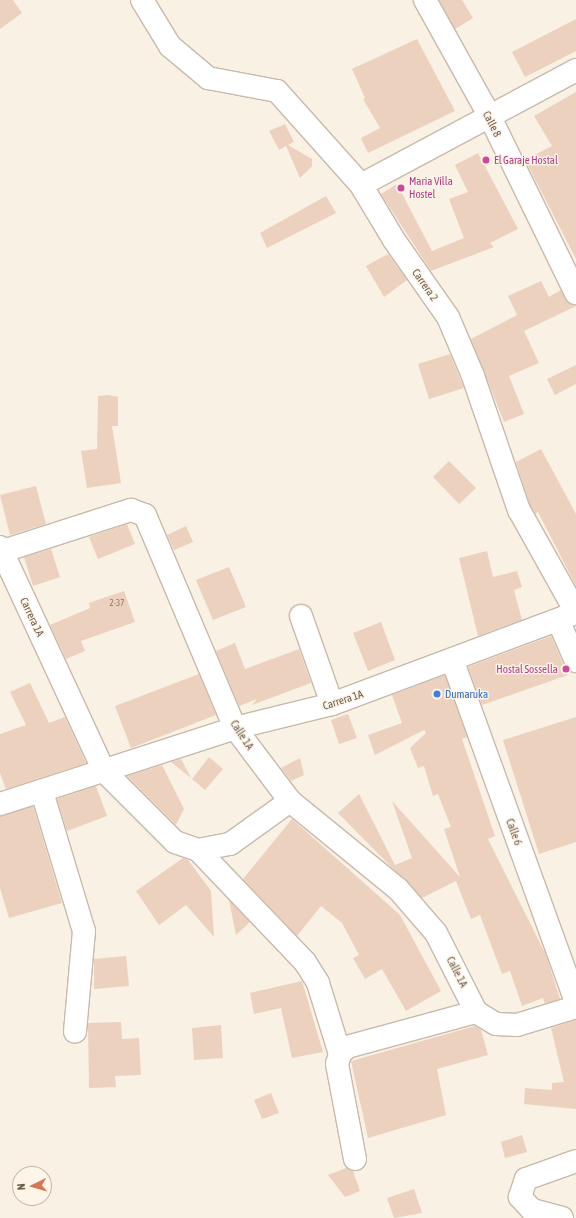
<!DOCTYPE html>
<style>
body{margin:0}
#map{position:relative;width:576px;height:1218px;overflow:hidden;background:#f9f1e3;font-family:"Asap Condensed",sans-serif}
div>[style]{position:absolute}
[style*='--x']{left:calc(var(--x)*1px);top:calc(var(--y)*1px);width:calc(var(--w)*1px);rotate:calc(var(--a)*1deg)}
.building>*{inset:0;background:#ebd1be}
.roads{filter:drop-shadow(1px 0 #c8b9ab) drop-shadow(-1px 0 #c8b9ab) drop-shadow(0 1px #c8b9ab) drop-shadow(0 -1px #c8b9ab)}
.minor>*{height:22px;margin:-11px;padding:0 11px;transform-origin:11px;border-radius:11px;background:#fff}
.dots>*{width:11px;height:11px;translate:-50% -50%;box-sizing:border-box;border:2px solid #fcf5e8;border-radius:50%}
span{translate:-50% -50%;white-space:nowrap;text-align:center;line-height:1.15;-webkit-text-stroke:3px #fcf5e8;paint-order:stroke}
.number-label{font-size:9px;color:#8c7768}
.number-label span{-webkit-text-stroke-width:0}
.street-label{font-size:11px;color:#6d594c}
.hotel-label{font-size:11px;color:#b23c85}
.left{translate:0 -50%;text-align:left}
.right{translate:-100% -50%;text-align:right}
.shop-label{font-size:11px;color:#366cbe}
.north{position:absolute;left:12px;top:1166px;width:40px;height:40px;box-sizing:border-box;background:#fcf5e8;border:1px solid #c3b7aa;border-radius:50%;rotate:265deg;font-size:11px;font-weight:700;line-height:16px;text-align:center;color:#6d594c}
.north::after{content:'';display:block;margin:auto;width:14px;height:18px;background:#d57656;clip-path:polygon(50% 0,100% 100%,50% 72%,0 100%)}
</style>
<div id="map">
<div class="building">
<div style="clip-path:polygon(0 0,13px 0,22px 13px,0 29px)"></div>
<div style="clip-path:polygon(439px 0,462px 0,473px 18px,455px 29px)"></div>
<div style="clip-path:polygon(576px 19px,576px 51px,525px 77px,512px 52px)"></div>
<div style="clip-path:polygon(417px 39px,455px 111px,368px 153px,361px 138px,380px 128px,363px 99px,365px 98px,352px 69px)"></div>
<div style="clip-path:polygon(576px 92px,576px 259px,525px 160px,552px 146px,534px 116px)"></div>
<div style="clip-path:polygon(285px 124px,294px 142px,288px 145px,312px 159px,312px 166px,300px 178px,286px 146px,279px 150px,269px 131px)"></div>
<div style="clip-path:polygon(478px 153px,518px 229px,490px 243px,494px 247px,431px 271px,381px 194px,397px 184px,432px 251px,464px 238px,449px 199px,468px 192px,455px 165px)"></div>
<div style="clip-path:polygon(326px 196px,336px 213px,267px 248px,260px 233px)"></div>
<div style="clip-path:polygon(388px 254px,407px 280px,384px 297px,366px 266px)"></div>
<div style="clip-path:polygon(541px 281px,549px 297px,561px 290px,569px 303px,576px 306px,524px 331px,539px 363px,509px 376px,524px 414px,504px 422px,471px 339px,517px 315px,508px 296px)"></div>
<div style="clip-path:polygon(450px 354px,464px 388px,429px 399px,418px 364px)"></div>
<div style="clip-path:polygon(576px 365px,576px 384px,555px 395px,547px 379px)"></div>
<div style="clip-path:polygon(108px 395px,118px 397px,118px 426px,112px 426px,121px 483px,87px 488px,81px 451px,97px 449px,98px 396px)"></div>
<div style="clip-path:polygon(541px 449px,576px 514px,576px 586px,538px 512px,535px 514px,530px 505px,516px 462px)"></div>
<div style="clip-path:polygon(449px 461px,476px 488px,459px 504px,433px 477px)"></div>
<div style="clip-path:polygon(36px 486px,46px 524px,10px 535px,0 495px)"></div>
<div style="clip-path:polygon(127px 524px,135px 544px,98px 559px,89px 537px)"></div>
<div style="clip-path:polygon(186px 526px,193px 542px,174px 550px,167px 535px)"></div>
<div style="clip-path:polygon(51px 549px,60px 577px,33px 586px,24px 557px)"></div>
<div style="clip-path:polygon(487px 551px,493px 577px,517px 571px,522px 587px,514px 590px,522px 620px,478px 636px,459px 558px)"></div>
<div style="clip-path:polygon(229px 567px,246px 607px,213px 620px,196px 580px)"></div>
<div style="clip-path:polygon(124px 591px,135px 622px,81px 641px,85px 651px,66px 659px,50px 625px,90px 608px,89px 603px)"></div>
<div style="clip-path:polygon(381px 622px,395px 660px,368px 671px,353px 633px)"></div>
<div style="clip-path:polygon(551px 636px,568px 675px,482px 705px,468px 667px)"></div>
<div style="clip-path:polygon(235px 643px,245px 669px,299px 649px,311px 683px,252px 705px,257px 699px,239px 706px,216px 651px)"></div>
<div style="clip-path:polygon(199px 674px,216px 715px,131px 748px,115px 706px)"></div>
<div style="clip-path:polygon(445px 675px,467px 737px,462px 739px,495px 836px,488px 839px,546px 955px,560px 999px,545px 1004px,543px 998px,522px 1006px,510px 971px,502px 974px,480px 915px,471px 919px,456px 881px,422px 898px,338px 813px,359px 794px,395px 865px,412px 858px,392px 801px,460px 877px,444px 829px,451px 827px,438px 794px,433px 796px,424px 766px,418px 768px,410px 748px,426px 733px,424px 730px,375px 755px,368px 735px,402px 723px,392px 695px)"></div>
<div style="clip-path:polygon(30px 683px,49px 723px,65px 717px,86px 763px,6px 789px,0 773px,0 734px,26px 725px,10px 692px)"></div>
<div style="clip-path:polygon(348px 714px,357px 738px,339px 744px,331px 720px)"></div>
<div style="clip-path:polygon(576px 717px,576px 842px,539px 854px,503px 740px)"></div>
<div style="clip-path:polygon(209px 757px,223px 769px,205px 790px,192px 779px)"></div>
<div style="clip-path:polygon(300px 758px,304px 775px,291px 781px,281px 768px)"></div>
<div style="clip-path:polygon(181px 759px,191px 778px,171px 762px)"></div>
<div style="clip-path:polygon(162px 765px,184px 809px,176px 825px,127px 776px)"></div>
<div style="clip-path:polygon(96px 786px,107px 816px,67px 831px,57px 799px)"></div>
<div style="clip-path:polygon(33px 806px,62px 903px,9px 918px,0 888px,0 816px)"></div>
<div style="clip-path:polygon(292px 819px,400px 915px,441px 991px,406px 1011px,382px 969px,365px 979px,353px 958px,359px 955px,342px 923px,321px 906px,297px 936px,243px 879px)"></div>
<div style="clip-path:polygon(183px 858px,188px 860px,211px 891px,214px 937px,186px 905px,159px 925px,136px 891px)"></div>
<div style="clip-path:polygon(229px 900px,250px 922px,236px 935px)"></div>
<div style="clip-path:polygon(126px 956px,129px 986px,94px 989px,94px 959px)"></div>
<div style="clip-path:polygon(302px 981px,323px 1052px,292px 1058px,281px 1008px,254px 1014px,250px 993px)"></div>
<div style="clip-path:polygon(576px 1020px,576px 1109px,524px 1104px,525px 1088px,552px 1090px,552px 1083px,564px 1082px,551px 1028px)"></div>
<div style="clip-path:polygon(121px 1022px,122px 1039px,139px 1038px,141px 1075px,115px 1076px,116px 1087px,89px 1088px,88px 1023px)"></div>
<div style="clip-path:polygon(221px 1025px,223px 1058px,194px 1060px,192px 1028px)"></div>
<div style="clip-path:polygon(475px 1026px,481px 1030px,488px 1055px,437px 1069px,446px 1115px,368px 1138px,351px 1061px)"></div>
<div style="clip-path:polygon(271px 1093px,279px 1113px,262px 1119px,254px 1100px)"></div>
<div style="clip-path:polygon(522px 1135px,527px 1152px,505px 1158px,501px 1142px)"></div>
<div style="clip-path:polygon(346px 1168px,353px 1171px,360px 1191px,345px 1197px,328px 1175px)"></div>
<div style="clip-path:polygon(414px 1189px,422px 1213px,394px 1218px,387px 1198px)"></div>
</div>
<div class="roads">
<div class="minor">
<div style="--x:142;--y:0;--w:54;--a:58.7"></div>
<div style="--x:170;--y:46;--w:50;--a:40.1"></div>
<div style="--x:208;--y:78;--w:70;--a:10.7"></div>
<div style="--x:277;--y:91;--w:126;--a:48.2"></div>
<div style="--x:361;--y:185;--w:64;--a:59"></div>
<div style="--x:394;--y:240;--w:94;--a:55"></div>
<div style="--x:448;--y:317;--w:64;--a:67"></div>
<div style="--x:473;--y:376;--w:142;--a:71.1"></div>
<div style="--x:519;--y:510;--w:117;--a:60.8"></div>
<div style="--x:425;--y:0;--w:134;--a:60.9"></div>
<div style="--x:490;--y:117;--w:196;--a:64"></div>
<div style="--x:361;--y:185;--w:244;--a:-28.1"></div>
<div style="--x:0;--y:547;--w:247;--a:65.1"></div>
<div style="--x:104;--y:771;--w:100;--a:45"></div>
<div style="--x:175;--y:842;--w:24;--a:19"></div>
<div style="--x:198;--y:850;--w:33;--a:-11"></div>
<div style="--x:230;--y:844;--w:74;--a:-35.6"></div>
<div style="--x:0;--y:552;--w:138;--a:-17.8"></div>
<div style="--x:131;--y:510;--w:15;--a:20"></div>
<div style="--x:145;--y:515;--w:231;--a:67.1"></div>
<div style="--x:235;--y:728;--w:91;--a:53"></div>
<div style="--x:290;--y:801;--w:139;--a:39.2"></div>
<div style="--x:398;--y:889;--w:58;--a:49.2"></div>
<div style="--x:436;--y:933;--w:89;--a:63.1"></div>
<div style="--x:476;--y:1012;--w:23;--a:31"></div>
<div style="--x:496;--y:1024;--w:21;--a:3"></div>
<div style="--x:517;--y:1025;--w:62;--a:-17"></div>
<div style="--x:301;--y:616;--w:93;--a:70.6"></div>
<div style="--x:558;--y:620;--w:45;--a:66.3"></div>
<div style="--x:453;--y:662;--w:361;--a:70.1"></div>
<div style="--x:42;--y:792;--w:145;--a:73.2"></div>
<div style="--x:84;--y:931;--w:101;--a:95.1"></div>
<div style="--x:0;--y:804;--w:247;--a:-17.9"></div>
<div style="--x:235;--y:728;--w:100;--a:-13.9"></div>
<div style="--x:332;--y:704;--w:260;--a:-20.5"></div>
<div style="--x:198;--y:850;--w:155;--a:46.3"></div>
<div style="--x:305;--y:962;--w:25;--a:58"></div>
<div style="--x:318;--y:983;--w:74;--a:72.8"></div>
<div style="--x:355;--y:1159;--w:97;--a:-100.7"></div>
<div style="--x:337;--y:1064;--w:10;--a:-73"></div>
<div style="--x:340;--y:1054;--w:10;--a:-45"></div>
<div style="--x:347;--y:1047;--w:134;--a:-15.2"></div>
<div style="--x:562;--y:1218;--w:31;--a:-165"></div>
<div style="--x:532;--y:1210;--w:18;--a:-133"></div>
<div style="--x:520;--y:1197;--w:19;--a:-72"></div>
<div style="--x:526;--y:1179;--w:53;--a:-19.8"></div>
</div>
</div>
<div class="dots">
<div style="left:486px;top:160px;background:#d1479c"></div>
<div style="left:401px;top:188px;background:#d1479c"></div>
<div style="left:566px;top:669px;background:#d1479c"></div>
<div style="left:437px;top:694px;background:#3f7fe0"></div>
</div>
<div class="number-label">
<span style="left:117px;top:603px">2-37</span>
</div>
<div class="street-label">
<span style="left:492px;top:124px;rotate:63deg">Calle 8</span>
<span style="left:425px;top:285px;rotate:55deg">Carrera 2</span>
<span style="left:32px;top:617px;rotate:65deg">Carrera 1A</span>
<span style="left:343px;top:700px;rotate:-18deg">Carrera 1A</span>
<span style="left:242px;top:735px;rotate:57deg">Calle 1A</span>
<span style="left:514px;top:832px;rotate:70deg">Calle 6</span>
<span style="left:457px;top:972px;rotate:63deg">Calle 1A</span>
</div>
<div class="hotel-label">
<span class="left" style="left:494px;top:160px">El Garaje Hostal</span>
<span class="left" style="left:409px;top:188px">Maria Villa<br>Hostel</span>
<span class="right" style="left:558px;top:669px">Hostal Sossella</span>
</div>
<div class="shop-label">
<span class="left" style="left:445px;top:694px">Dumaruka</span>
</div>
<div class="north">N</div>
</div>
